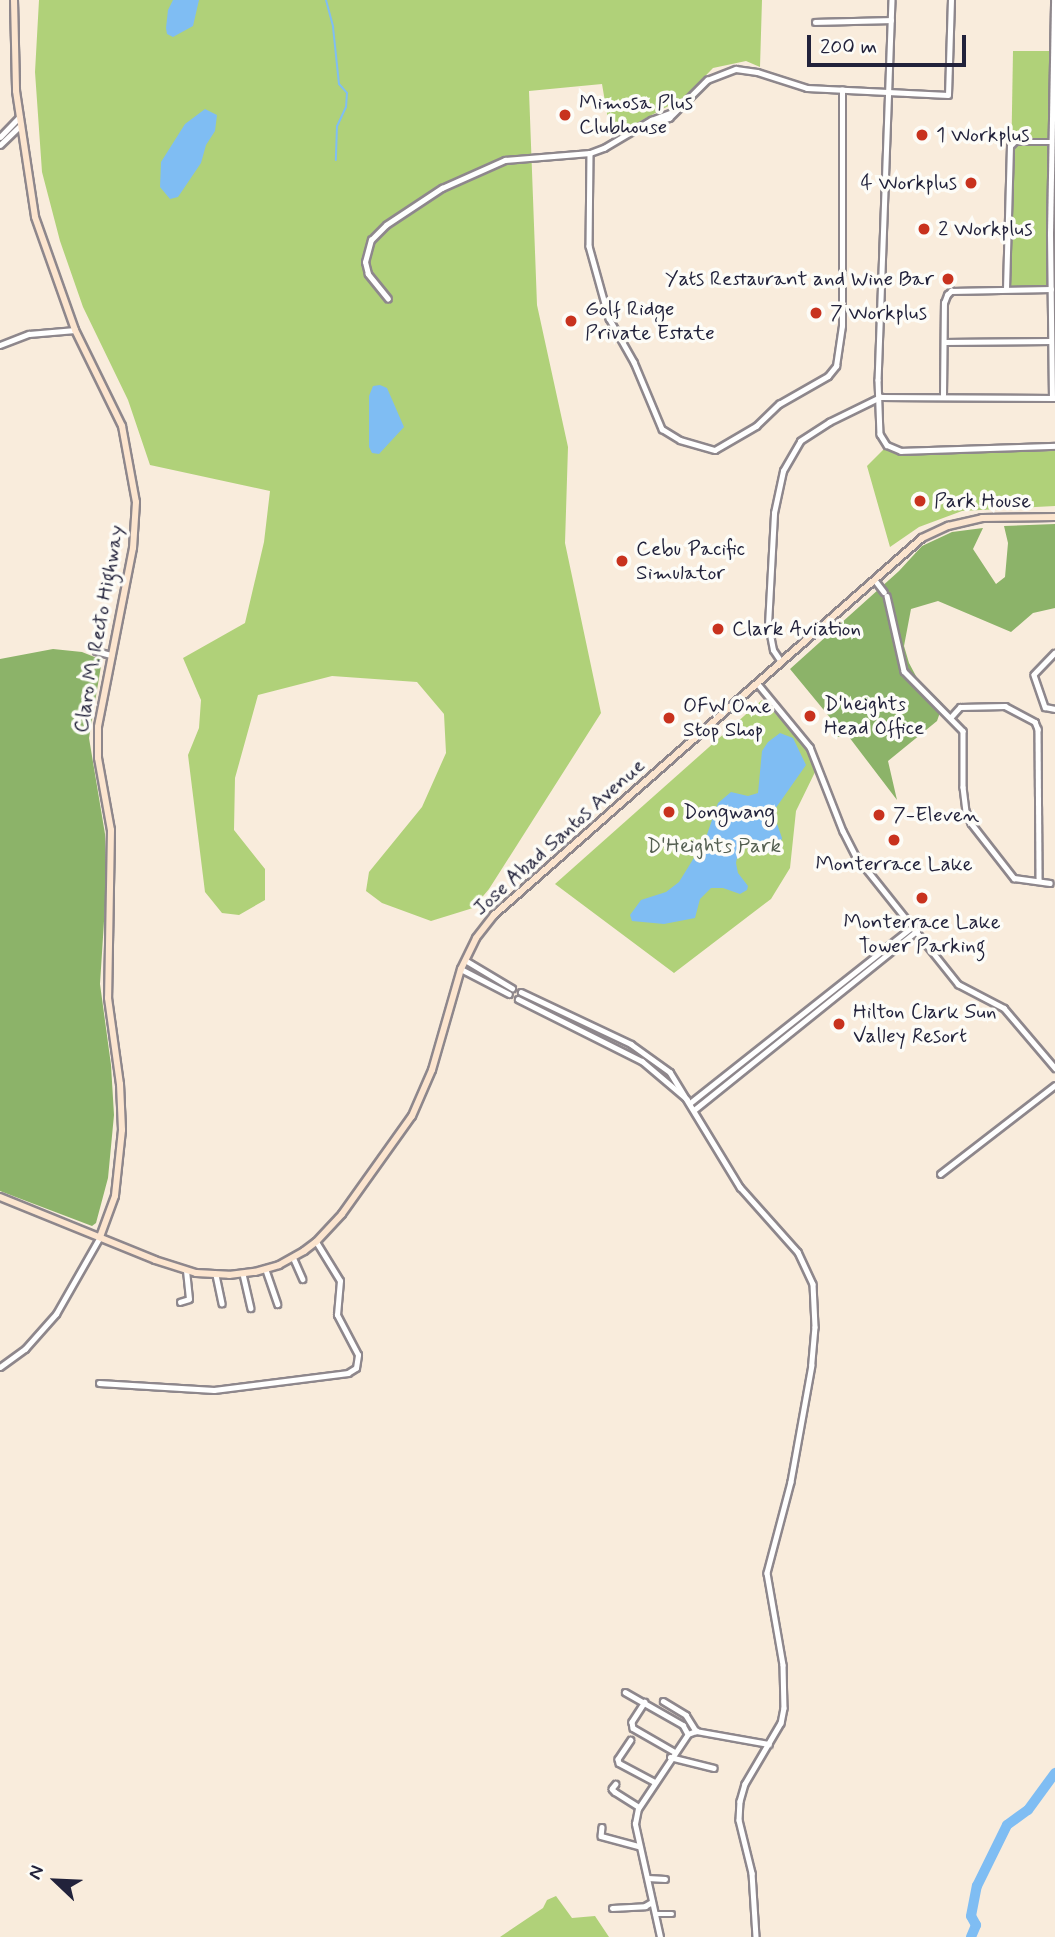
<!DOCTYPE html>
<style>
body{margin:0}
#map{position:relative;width:1055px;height:1937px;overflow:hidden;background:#f9ecdc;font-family:Mynerve,sans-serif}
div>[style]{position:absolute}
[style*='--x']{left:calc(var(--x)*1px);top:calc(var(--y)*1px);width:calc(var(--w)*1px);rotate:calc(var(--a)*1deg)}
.green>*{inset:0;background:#b0d179}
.forest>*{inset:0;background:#8cb369}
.water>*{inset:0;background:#7fbdf3}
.stream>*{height:2px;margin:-1px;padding:0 1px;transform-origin:1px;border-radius:1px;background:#7fbdf3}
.river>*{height:10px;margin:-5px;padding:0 5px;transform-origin:5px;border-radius:5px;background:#7fbdf3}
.roads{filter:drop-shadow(2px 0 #8e878c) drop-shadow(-2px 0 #8e878c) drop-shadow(0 2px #8e878c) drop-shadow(0 -2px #8e878c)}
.street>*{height:4.5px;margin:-2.25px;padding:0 2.25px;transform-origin:2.25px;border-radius:2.25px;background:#fff}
.secondary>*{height:6px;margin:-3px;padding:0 3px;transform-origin:3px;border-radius:3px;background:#fce5cf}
.dots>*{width:19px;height:19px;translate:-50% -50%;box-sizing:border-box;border:4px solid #fdfcf7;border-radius:50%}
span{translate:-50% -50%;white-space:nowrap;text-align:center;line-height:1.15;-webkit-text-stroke:7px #fdfcf7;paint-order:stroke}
.poi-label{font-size:21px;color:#22223b}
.left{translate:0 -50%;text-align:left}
.right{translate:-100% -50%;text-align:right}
.street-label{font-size:21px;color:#22223b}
.park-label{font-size:21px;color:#545f51}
.north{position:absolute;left:21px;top:1846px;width:70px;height:70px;-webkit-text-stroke:5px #fdfcf7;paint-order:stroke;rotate:293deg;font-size:19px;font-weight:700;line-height:28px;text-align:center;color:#22223b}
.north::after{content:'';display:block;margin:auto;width:24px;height:32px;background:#22223b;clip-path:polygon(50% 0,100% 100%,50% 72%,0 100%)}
.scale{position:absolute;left:807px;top:35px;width:159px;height:32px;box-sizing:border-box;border:4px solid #22223b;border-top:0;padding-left:9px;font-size:21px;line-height:24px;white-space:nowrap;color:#22223b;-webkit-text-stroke:5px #fdfcf7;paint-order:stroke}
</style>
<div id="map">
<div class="green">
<div style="clip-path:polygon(39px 0,762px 0,760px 67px,746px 61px,713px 68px,685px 97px,611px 137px,602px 84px,529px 91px,537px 305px,568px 447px,565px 543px,601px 713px,489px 889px,473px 908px,431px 921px,382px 903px,366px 891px,369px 872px,422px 807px,446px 753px,444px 714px,417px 682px,332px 676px,258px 695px,235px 778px,234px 830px,265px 869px,265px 900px,239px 915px,222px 913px,205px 892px,188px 755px,199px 728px,201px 700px,183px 658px,245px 623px,264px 542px,270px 491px,150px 465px,128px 400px,83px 307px,60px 241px,42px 172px,35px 72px)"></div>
<div style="clip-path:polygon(1013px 51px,1050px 51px,1047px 286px,1009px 286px)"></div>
<div style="clip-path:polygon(886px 447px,900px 453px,1055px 451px,1055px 506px,962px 511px,919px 527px,890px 547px,867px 466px)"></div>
<div style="clip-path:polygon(762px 700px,801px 740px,816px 770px,796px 811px,790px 868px,771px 899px,674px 973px,555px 884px)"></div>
<div style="clip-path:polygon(556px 1896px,572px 1918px,595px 1916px,609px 1937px,500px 1937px,543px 1908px,547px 1900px)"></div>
</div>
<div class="forest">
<div style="clip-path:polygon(1055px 524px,1055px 608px,1033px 613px,1011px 632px,938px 601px,911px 609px,904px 646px,909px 663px,917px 678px,943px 704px,937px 721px,888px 761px,897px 800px,849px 737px,834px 737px,831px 733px,837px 726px,790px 669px,899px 571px,922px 546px,952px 532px,983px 528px,973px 549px,996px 584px,1005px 577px,1008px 543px,1004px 526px)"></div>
<div style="clip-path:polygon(53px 649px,82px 652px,102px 660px,89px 738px,105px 834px,106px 890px,100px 984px,111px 1065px,114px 1115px,108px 1178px,96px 1223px,92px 1226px,0 1191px,0 659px)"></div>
</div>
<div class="water">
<div style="clip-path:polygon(173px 0,199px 0,193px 26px,173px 37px,167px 34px,166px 28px,168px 10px)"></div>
<div style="clip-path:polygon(205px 109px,217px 115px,215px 131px,206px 145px,201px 163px,178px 197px,170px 199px,160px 187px,161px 162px,185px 124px)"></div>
<div style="clip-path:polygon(380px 385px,387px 388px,404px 427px,379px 454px,372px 453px,369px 447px,369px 396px,373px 386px)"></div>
<div style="clip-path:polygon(780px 733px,793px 738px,806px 765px,773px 812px,782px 838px,778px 851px,771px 854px,752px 843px,744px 845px,738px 852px,736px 863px,738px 873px,748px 886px,747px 890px,740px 894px,723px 888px,711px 888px,700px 899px,695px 918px,664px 924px,632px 921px,630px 915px,641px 900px,666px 892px,679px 882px,705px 840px,718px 803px,731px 792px,748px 796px,758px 793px,762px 751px,768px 742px)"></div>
</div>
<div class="stream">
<div style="--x:326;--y:0;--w:28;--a:75"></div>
<div style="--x:333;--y:27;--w:57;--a:84"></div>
<div style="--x:339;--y:84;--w:12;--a:48"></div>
<div style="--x:347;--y:93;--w:14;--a:94"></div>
<div style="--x:346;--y:107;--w:21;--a:115"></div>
<div style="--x:337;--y:126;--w:34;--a:92"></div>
</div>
<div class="river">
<div style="--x:971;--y:1937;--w:13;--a:-67"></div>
<div style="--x:976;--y:1925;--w:10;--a:-119"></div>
<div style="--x:971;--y:1916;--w:31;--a:-79"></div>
<div style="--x:977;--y:1886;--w:68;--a:-63.8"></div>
<div style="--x:1007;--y:1825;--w:26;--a:-36"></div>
<div style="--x:1028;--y:1810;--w:46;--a:-53.9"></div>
</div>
<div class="roads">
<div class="street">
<div style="--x:892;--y:0;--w:380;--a:92.1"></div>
<div style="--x:878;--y:380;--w:54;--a:87.9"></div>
<div style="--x:880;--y:434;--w:13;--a:58"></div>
<div style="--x:887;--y:445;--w:15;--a:23"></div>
<div style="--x:901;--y:451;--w:154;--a:-1.9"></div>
<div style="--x:815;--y:22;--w:76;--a:-1.5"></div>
<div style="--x:640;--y:128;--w:31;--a:-19"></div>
<div style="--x:669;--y:118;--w:54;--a:-45"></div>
<div style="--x:707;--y:80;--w:31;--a:-21"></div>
<div style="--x:736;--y:69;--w:21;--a:8"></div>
<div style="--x:757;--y:72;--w:52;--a:17.7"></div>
<div style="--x:807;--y:88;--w:141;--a:2.8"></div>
<div style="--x:948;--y:95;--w:95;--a:-88.2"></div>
<div style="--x:0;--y:137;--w:28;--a:-46"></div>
<div style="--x:0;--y:145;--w:29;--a:-44"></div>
<div style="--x:590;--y:153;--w:93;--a:90.6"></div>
<div style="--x:589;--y:246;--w:75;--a:74.5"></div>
<div style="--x:609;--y:318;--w:51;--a:60.4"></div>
<div style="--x:634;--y:362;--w:73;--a:67.3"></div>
<div style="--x:662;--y:429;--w:21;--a:31"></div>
<div style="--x:680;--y:440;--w:36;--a:16"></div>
<div style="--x:715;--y:450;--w:48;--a:-30.3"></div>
<div style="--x:756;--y:426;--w:32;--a:-44"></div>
<div style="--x:779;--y:404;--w:56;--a:-29.7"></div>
<div style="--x:828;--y:376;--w:13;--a:-51"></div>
<div style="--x:836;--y:366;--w:40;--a:-81.5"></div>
<div style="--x:842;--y:326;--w:236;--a:-90"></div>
<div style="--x:1006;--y:289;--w:143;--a:-88.4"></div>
<div style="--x:1010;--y:146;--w:6;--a:-45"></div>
<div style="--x:1014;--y:142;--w:37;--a:0"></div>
<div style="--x:388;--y:299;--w:32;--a:-129"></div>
<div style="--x:368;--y:274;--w:12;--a:-104"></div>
<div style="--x:365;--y:262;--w:23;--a:-75"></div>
<div style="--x:371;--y:240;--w:21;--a:-45"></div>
<div style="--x:386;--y:225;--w:67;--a:-33.5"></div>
<div style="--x:442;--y:188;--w:69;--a:-24"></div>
<div style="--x:505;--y:160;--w:85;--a:-4.7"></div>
<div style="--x:590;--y:153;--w:15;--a:-20"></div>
<div style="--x:604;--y:148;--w:55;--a:-30.8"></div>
<div style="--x:651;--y:120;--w:23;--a:-20"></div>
<div style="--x:944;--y:342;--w:107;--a:-0.5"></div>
<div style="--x:0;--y:345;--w:31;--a:-21"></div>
<div style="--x:29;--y:334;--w:46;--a:-5"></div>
<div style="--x:943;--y:395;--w:92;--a:-89.4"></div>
<div style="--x:944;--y:303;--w:9;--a:-69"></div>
<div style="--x:947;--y:295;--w:6;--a:-45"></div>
<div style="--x:951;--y:291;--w:100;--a:-1.1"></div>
<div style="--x:1052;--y:398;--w:164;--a:-90.7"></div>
<div style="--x:1050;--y:234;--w:234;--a:-89"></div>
<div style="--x:875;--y:580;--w:15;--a:53"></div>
<div style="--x:887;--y:596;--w:77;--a:77.2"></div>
<div style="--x:904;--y:671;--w:84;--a:45.5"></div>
<div style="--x:963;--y:731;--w:56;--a:90"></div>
<div style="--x:963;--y:787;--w:24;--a:83"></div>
<div style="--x:966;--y:811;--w:13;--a:67"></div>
<div style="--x:971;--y:823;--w:70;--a:52"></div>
<div style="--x:1014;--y:878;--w:36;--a:8"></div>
<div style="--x:96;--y:651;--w:16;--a:15"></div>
<div style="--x:1055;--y:653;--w:30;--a:134"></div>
<div style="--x:1034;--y:675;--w:34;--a:71"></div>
<div style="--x:1045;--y:707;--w:10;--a:11"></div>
<div style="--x:781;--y:662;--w:14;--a:-124"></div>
<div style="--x:773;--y:650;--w:25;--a:-101"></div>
<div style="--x:768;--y:625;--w:112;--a:-86.9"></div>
<div style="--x:774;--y:513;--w:43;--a:-77.9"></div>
<div style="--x:783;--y:471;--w:34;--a:-60"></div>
<div style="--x:800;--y:441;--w:35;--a:-33"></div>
<div style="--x:829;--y:422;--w:57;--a:-26.1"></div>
<div style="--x:880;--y:397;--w:175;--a:0.3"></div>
<div style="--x:758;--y:684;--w:82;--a:50.5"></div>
<div style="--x:810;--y:747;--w:90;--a:68.6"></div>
<div style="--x:843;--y:831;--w:28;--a:63"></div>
<div style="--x:856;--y:856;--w:164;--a:51.4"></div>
<div style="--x:958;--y:984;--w:52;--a:27.6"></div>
<div style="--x:1004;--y:1008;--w:79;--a:49.6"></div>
<div style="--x:951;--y:717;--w:13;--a:-48"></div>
<div style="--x:960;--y:707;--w:45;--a:-1.3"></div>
<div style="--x:1005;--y:706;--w:34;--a:28"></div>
<div style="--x:1035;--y:722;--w:8;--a:67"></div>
<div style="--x:1038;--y:729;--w:152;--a:89.6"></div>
<div style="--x:465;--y:960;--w:55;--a:30.8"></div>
<div style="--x:461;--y:969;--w:54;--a:27.5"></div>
<div style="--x:521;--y:992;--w:122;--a:25.3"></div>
<div style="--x:631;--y:1044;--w:48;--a:35.7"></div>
<div style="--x:670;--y:1072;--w:135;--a:58.7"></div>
<div style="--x:740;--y:1187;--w:87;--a:48.3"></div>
<div style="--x:798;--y:1252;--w:35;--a:65"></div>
<div style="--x:813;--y:1284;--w:43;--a:87.3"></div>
<div style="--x:815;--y:1327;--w:38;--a:95"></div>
<div style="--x:812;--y:1365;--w:119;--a:100.2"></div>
<div style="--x:791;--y:1482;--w:94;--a:104.8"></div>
<div style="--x:767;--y:1573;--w:93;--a:80.1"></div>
<div style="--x:783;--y:1665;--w:43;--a:88.7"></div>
<div style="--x:784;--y:1708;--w:15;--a:101"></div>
<div style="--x:781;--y:1723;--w:71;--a:120.5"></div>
<div style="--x:745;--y:1784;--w:18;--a:106"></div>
<div style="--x:740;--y:1801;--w:19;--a:93"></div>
<div style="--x:739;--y:1820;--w:55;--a:76.2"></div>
<div style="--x:752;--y:1873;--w:64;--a:86.4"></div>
<div style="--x:518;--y:999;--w:139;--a:26.6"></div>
<div style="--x:642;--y:1061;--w:59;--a:40.2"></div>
<div style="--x:690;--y:1103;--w:285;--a:-38.4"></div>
<div style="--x:694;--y:1110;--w:286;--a:-38.8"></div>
<div style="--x:940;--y:1174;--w:145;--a:-37.7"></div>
<div style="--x:293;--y:1257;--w:24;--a:66"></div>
<div style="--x:266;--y:1270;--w:36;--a:71"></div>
<div style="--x:243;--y:1274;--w:35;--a:77"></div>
<div style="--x:216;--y:1275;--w:29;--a:78"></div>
<div style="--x:180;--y:1302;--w:9;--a:-18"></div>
<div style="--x:189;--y:1299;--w:28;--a:-96"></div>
<div style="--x:0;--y:1367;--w:31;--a:-36"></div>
<div style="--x:25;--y:1349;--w:47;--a:-48.5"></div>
<div style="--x:56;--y:1314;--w:89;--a:-60.3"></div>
<div style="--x:99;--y:1383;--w:115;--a:3.5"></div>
<div style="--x:214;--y:1390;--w:135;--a:-7.2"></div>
<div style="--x:348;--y:1373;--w:9;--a:-32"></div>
<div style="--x:356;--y:1368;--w:13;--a:-81"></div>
<div style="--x:358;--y:1355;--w:45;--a:-117.7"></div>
<div style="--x:337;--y:1315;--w:34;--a:-85"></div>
<div style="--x:340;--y:1281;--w:46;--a:-121.6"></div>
<div style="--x:625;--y:1692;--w:67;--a:29.6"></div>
<div style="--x:683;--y:1725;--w:10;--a:61"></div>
<div style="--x:663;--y:1701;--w:27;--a:31"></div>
<div style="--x:686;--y:1715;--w:19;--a:58"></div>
<div style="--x:645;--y:1702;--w:24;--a:123"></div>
<div style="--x:632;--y:1722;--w:6;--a:81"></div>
<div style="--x:633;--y:1728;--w:46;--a:29.9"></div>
<div style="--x:631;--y:1740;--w:23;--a:124"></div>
<div style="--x:618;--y:1759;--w:4;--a:76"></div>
<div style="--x:619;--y:1763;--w:40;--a:28"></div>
<div style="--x:670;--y:1757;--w:45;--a:14"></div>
<div style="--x:616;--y:1784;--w:6;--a:129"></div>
<div style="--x:612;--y:1789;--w:4;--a:45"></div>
<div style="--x:615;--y:1792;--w:28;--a:32"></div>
<div style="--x:602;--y:1827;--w:9;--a:96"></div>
<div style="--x:601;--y:1836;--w:39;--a:15"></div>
<div style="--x:648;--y:1878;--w:17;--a:3"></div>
<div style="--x:612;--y:1908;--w:33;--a:-3"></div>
<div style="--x:645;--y:1906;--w:8;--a:-30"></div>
<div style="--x:655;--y:1914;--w:17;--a:0"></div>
<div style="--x:660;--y:1937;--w:116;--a:-102.5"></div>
<div style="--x:635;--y:1824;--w:15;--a:-79"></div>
<div style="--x:638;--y:1809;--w:90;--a:-56.3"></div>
<div style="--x:688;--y:1734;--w:9;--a:-21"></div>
<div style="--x:696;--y:1731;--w:74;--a:10.1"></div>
</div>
<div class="secondary">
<div style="--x:14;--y:0;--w:91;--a:88.7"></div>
<div style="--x:16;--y:91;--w:127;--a:81.4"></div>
<div style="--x:35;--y:217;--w:120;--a:70.5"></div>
<div style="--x:75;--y:330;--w:107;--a:63.9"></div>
<div style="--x:122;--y:426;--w:77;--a:79.6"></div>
<div style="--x:136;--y:502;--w:46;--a:93.7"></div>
<div style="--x:133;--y:548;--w:182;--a:101.1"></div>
<div style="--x:98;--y:727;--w:31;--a:90"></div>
<div style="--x:98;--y:758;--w:73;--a:79.8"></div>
<div style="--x:111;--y:830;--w:168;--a:91"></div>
<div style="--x:108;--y:998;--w:87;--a:82.1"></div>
<div style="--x:120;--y:1084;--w:46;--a:87.5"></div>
<div style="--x:122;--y:1130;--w:66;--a:96.1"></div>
<div style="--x:115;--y:1196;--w:44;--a:110.1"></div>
<div style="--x:0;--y:1197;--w:167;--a:22.1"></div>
<div style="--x:155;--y:1260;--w:43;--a:17.6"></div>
<div style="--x:196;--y:1273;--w:33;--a:3"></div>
<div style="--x:229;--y:1275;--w:26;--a:-7"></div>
<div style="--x:255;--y:1272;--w:25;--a:-16"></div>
<div style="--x:279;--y:1265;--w:29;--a:-29"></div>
<div style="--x:304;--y:1251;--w:15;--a:-37"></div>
<div style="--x:316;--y:1242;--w:38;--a:-47"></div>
<div style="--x:342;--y:1214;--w:120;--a:-54.5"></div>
<div style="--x:412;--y:1116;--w:50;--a:-66.5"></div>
<div style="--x:432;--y:1070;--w:105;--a:-74"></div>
<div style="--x:461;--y:969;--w:34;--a:-64"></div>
<div style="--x:476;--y:938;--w:29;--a:-52"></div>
<div style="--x:494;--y:915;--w:570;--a:-41.37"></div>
<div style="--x:922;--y:538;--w:29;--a:-25"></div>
<div style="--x:948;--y:526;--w:35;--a:-13"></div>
<div style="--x:982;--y:518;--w:73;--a:-0.8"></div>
</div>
</div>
<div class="dots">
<div style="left:565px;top:115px;background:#c8321e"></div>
<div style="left:922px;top:135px;background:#c8321e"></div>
<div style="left:971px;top:183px;background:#c8321e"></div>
<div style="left:924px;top:229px;background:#c8321e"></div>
<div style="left:948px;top:279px;background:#c8321e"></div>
<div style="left:816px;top:313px;background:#c8321e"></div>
<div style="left:571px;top:321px;background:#c8321e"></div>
<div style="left:920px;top:501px;background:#c8321e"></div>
<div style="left:622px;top:561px;background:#c8321e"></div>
<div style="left:718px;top:629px;background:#c8321e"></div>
<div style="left:810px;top:716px;background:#c8321e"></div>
<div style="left:669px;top:718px;background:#c8321e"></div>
<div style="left:669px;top:812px;background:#c8321e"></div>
<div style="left:879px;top:815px;background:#c8321e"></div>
<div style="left:894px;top:840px;background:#c8321e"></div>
<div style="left:922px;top:898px;background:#c8321e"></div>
<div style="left:839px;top:1024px;background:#c8321e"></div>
</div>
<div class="poi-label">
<span class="left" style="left:579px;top:115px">Mimosa Plus<br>Clubhouse</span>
<span class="left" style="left:936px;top:135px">1 Workplus</span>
<span class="right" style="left:957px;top:183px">4 Workplus</span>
<span class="left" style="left:938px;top:229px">2 Workplus</span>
<span class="right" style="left:934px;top:279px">Yats Restaurant and Wine Bar</span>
<span class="left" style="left:585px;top:321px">Golf Ridge<br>Private Estate</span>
<span class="left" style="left:830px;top:313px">7 Workplus</span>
<span class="left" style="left:934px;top:501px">Park House</span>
<span class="left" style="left:636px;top:561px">Cebu Pacific<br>Simulator</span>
<span class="left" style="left:732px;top:629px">Clark Aviation</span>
<span class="left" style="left:824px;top:716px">D'heights<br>Head Office</span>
<span class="left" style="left:683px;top:718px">OFW One<br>Stop Shop</span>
<span class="left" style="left:683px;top:812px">Dongwang</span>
<span class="left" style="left:893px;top:815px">7-Eleven</span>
<span style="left:894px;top:864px">Monterrace Lake</span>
<span style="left:922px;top:934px">Monterrace Lake<br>Tower Parking</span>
<span class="left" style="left:853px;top:1024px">Hilton Clark Sun<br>Valley Resort</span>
</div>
<div class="street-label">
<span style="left:99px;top:629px;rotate:-80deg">Claro M. Recto Highway</span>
<span style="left:559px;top:837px;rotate:-42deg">Jose Abad Santos Avenue</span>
</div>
<div class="park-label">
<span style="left:714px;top:846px">D'Heights Park</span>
</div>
<div class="north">N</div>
<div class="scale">200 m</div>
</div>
